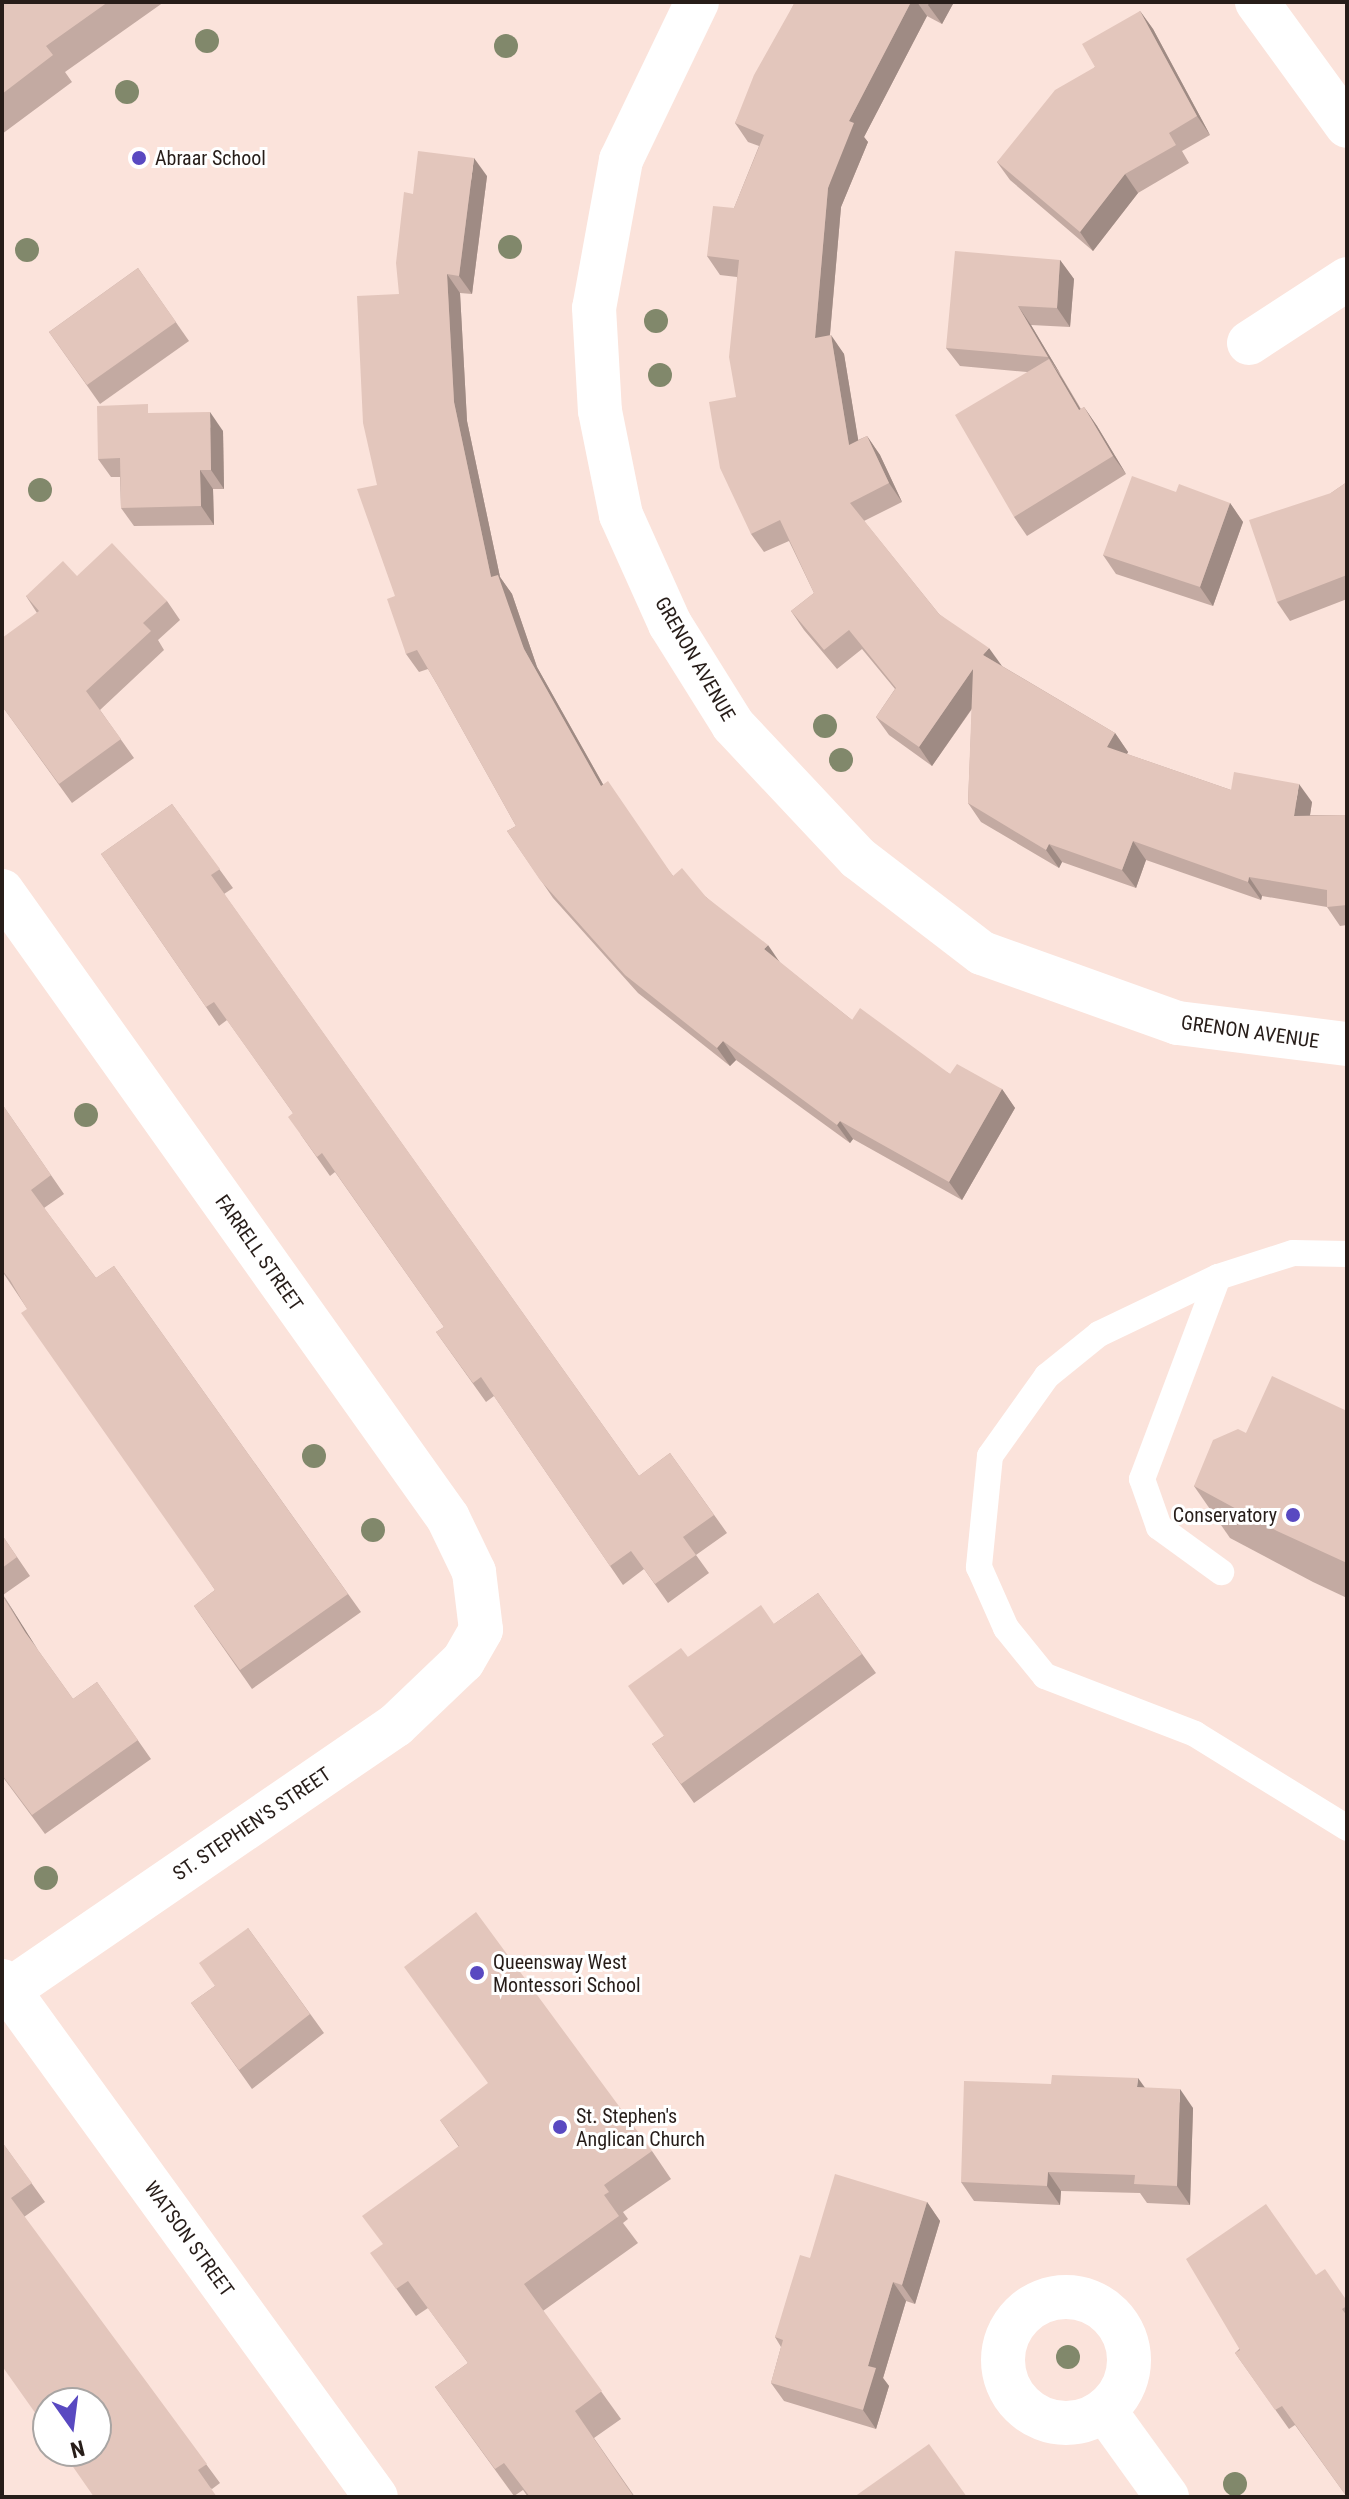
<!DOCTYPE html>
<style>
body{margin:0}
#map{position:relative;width:1349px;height:2499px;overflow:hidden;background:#fbe3db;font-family:"Roboto Condensed",sans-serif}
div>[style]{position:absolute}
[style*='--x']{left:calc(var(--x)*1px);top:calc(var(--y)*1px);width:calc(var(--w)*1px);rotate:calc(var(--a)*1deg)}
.service>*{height:26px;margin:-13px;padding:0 13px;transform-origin:13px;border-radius:13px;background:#fff}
.minor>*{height:44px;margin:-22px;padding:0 22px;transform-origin:22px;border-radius:22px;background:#fff}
.minor>.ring{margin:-22px;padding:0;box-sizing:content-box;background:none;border:44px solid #fff;border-radius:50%}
.trees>*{width:24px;height:24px;margin:-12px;border-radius:50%;background:#81886b}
.wall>*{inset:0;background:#c3aaa2}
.shaded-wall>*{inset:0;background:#9f8b84}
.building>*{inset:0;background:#e3c6bc}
.dots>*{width:22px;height:22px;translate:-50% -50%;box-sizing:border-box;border:4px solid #fff;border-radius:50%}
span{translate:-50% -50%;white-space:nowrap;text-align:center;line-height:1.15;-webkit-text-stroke:6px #fff;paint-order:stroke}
.poi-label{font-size:20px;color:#271d19}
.left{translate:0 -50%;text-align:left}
.right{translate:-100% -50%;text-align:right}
.street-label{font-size:20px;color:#271d19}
.frame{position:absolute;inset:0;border:4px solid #271d19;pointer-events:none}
.north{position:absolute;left:32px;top:2387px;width:80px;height:80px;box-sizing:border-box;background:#fff;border:2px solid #a9a5a3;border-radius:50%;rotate:166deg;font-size:22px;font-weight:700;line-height:32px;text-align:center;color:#271d19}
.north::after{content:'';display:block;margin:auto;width:28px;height:36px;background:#5949c1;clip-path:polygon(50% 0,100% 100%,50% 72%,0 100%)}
</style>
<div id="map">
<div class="service">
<div style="--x:1347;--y:1254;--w:54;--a:-178.9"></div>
<div style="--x:1293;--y:1253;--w:79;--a:162.3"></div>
<div style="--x:1218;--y:1277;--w:132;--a:154.4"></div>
<div style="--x:1099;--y:1334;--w:67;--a:141.1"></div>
<div style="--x:1047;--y:1376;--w:98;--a:125.5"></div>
<div style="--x:990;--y:1456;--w:112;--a:95.7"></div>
<div style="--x:979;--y:1567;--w:67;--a:66.1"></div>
<div style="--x:1006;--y:1628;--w:62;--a:50.9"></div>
<div style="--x:1045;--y:1676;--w:161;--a:21.1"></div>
<div style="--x:1195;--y:1734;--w:179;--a:31.7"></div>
<div style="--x:1218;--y:1277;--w:216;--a:110.6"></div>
<div style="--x:1142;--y:1479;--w:51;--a:70.5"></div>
<div style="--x:1159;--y:1527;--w:77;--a:36"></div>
</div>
<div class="minor">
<div style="--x:697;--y:2;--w:175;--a:115.7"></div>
<div style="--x:621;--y:160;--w:150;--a:100.3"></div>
<div style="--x:594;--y:308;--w:103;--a:86.7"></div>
<div style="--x:600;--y:411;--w:106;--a:78.6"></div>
<div style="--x:621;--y:515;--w:120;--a:65.8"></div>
<div style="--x:670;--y:624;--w:119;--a:58"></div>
<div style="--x:733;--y:725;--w:183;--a:46.8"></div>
<div style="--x:858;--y:858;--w:156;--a:37.5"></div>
<div style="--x:982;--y:953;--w:208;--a:19.7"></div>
<div style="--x:1178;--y:1023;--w:170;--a:7.1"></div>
<div style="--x:1257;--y:2;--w:153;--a:54"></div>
<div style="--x:1249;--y:343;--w:117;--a:-33.1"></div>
<div style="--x:2;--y:891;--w:769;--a:54.57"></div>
<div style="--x:448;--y:1518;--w:60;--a:64.3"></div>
<div style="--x:474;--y:1572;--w:58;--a:83.1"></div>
<div style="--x:481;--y:1630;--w:36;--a:120"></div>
<div style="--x:463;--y:1661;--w:93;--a:136.3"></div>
<div style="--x:396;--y:1725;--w:478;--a:145.6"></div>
<div style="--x:2;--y:1981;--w:637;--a:54.07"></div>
<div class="ring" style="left:1003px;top:2297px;width:82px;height:82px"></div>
<div style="--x:1105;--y:2411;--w:106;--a:54.2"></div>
</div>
<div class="trees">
<div style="left:207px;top:41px"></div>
<div style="left:506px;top:46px"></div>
<div style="left:127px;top:92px"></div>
<div style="left:510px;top:247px"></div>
<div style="left:27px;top:250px"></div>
<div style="left:656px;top:321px"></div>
<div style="left:660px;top:375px"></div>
<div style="left:40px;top:490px"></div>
<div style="left:825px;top:726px"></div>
<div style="left:841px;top:760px"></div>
<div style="left:86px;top:1115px"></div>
<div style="left:314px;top:1456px"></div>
<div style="left:373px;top:1530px"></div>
<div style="left:46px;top:1878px"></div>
<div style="left:1068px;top:2357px"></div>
<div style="left:1235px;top:2484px"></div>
</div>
<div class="wall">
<div style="clip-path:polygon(2px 2px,164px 2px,65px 72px,72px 82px,2px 134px)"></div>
<div style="clip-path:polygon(795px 2px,954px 2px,942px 24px,927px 16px,864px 137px,868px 142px,841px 207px,830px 335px,844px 354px,858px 440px,867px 436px,880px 455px,902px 502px,864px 521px,939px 614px,1002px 666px,1115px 733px,1128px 752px,1127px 754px,1231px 790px,1312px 802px,1310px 815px,1347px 815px,1347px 925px,1340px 926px,1327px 907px,1262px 896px,1261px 900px,1146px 860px,1136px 888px,1062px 862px,1059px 868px,981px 822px,968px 803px,972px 709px,932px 766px,889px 735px,876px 717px,895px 689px,862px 649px,837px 669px,804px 630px,791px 611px,814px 593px,789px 541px,764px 552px,751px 534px,736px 397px,737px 277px,720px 275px,707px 256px,734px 208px,759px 146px,748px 142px,735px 123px)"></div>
<div style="clip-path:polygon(1140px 11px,1153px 29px,1210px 135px,1182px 151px,1189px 163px,1138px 193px,1093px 251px,1010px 180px,997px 162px,1095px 67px)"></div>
<div style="clip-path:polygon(487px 176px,472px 294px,460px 293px,467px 421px,500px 577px,512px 594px,537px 667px,603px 784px,673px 876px,706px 897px,779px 962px,852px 1020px,950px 1074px,1002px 1089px,1015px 1108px,962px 1200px,853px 1139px,850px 1143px,736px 1060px,730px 1066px,638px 993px,553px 898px,507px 831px,516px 826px,438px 686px,428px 669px,419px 672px,406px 654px,377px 485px,399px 294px,413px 194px)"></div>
<div style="clip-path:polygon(1060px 260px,1074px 279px,1070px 327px,1031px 325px,1081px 409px,1084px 407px,1097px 426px,1126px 474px,1027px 536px,1014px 517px,1027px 372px,960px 366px,946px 348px)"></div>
<div style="clip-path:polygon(138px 268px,189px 341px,100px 404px,49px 332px)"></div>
<div style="clip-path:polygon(154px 413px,223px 431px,224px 489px,213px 489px,214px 525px,134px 526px,121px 508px,120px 477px,111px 477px,98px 459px)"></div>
<div style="clip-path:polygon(1347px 482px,1347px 599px,1290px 621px,1277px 602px,1331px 493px)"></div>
<div style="clip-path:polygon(1230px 503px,1243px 522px,1213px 606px,1116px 574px,1103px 555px)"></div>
<div style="clip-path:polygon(77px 576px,167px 601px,180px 620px,158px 640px,164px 650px,100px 710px,134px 758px,72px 803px,2px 706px,37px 613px,26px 596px)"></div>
<div style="clip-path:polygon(172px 804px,233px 888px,224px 894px,639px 1476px,670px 1453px,727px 1533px,696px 1555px,709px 1573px,668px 1603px,644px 1569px,623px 1585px,494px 1396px,486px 1402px,436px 1332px,444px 1327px,335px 1172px,330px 1176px,301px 1135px,293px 1113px,227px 1020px,219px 1026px,101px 854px)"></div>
<div style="clip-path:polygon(2px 1104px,64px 1194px,44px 1208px,96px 1278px,114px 1266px,361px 1612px,252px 1689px,194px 1606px,215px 1590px,2px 1271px)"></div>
<div style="clip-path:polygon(1347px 1411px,1347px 1598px,1313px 1582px,1230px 1538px,1194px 1486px,1246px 1433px)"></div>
<div style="clip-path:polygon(2px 1535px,30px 1576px,3px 1595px,35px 1646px,73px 1699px,97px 1682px,151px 1759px,45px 1834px,2px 1776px)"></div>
<div style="clip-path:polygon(818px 1593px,876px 1673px,694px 1803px,652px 1744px,664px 1736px,688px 1657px,774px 1624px)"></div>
<div style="clip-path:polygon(248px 1928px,324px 2033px,252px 2089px,191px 2003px,215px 1986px)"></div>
<div style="clip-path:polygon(1145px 2088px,1193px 2108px,1190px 2205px,1147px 2203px,1140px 2193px,1061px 2191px,1060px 2205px,974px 2201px,961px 2182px)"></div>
<div style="clip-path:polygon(440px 2120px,652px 2151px,671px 2179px,623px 2212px,628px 2219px,623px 2223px,638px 2243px,543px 2311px,621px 2419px,594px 2438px,635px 2497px,528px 2497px,523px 2490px,514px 2496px,435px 2387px,468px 2363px,428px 2308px,416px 2316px,390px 2280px,383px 2245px,459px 2147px)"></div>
<div style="clip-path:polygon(2px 2142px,45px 2202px,24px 2217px,220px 2483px,212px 2489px,2px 2366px)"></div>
<div style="clip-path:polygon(927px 2202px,940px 2221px,915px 2304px,906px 2301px,883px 2378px,889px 2386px,876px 2429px,784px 2401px,771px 2383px,781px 2347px,775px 2337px,810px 2258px)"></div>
<div style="clip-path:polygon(1316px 2275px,1347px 2301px,1347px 2497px,1295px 2425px,1289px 2429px,1235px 2353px)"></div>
</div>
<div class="shaded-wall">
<div style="clip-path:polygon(911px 2px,917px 2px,927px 16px,864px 137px,868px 142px,841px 207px,828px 356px,815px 338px,828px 188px,849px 121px)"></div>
<div style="clip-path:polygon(930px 2px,954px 2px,942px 24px,928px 5px)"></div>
<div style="clip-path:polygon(1140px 11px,1153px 29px,1210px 135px,1197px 116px)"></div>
<div style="clip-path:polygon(474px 158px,487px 176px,472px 294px,459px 276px)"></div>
<div style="clip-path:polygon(1125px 174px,1138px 193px,1093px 251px,1080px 232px)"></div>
<div style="clip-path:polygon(1060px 260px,1074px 279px,1070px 327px,1057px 308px)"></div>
<div style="clip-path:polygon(447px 274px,460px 293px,467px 421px,500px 577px,512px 594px,537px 667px,614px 804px,601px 786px,524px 649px,491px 577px,454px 402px)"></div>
<div style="clip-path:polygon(1018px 306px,1031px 325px,1061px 375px,1048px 357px)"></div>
<div style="clip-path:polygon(831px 335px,844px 354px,862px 463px,849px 445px)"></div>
<div style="clip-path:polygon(1049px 359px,1062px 378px,1092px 429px,1079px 410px)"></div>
<div style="clip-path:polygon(1084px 407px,1097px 426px,1126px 474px,1113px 456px)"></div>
<div style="clip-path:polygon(210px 412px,223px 431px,224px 489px,211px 470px)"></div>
<div style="clip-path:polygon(867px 436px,880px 455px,902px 502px,889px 483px)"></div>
<div style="clip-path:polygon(200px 470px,213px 489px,214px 525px,201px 506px)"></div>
<div style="clip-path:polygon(1230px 503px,1243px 522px,1213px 606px,1200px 587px)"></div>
<div style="clip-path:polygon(989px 648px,1002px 666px,983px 655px)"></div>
<div style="clip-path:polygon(973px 669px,986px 688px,932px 766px,919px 747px)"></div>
<div style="clip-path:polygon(1115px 733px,1128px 752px,1120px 766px,1107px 747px)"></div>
<div style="clip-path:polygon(1299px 784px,1312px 802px,1307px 834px,1294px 816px)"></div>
<div style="clip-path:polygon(1133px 841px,1146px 860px,1136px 888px,1122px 870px)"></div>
<div style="clip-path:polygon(1049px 844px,1062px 862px,1059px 868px,1046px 850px)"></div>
<div style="clip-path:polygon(1249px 877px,1262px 896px,1261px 900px,1248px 882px)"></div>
<div style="clip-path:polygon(768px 945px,781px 964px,764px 949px)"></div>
<div style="clip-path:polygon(723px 1041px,736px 1060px,730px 1066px,717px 1048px)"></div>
<div style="clip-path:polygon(1002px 1089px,1015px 1108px,962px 1200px,949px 1182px)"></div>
<div style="clip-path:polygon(840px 1121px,853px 1139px,850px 1143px,837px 1125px)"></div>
<div style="clip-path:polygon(2px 1593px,38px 1650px,25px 1632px)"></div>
<div style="clip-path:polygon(1138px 2078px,1151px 2096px,1137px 2087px)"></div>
<div style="clip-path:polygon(1180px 2089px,1193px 2108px,1190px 2205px,1177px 2186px)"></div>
<div style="clip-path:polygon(1048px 2172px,1061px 2191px,1060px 2205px,1047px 2186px)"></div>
<div style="clip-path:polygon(927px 2202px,940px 2221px,915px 2304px,902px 2285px)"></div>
<div style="clip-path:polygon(893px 2282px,906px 2301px,883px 2378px,889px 2386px,876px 2429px,863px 2410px,868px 2366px)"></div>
</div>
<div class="building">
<div style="clip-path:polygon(2px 2px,108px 2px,46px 46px,53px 55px,2px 94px)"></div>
<div style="clip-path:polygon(795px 2px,911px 2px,849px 121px,854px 123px,828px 188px,815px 338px,831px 335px,849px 445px,867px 436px,889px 483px,850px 503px,939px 614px,989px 648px,983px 655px,1115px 733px,1107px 747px,1231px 790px,1234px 772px,1299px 784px,1294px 816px,1347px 815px,1347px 905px,1327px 907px,1327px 890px,1249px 877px,1248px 882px,1133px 841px,1122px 870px,1049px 844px,1046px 850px,968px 803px,973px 669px,919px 747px,876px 717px,896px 688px,849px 630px,824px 650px,791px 611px,814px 593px,780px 520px,751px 534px,720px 468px,709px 402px,736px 397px,729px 357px,739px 260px,707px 256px,713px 206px,734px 208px,764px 135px,735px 123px,754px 75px)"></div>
<div style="clip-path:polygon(1140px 11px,1197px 116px,1169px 133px,1176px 145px,1125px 174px,1080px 232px,997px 162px,1055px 90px,1095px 67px,1082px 44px)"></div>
<div style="clip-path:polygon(418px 151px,474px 158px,459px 276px,447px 274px,454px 402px,491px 577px,498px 575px,524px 649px,601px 786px,608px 781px,673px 876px,682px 868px,706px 897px,768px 945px,764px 949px,852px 1020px,860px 1008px,950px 1074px,957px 1064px,1002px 1089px,949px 1182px,840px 1121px,837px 1125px,723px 1041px,717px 1048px,625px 975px,540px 880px,507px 831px,516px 826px,438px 686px,417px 650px,406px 654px,387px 599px,395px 596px,357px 489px,377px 485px,363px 423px,357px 296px,399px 294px,396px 263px,404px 192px,413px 194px)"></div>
<div style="clip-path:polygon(955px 251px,1060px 260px,1057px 308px,1018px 306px,1048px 357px,946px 348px)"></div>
<div style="clip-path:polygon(138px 268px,176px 322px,87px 385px,49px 332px)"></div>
<div style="clip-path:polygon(1049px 359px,1079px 410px,1084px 407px,1113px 456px,1014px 517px,955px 415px)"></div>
<div style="clip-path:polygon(148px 404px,148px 413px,210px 412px,211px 470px,200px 470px,201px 506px,121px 508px,120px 458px,98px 459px,97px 406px)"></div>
<div style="clip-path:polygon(1132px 476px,1176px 492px,1179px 484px,1230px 503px,1200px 587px,1103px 555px)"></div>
<div style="clip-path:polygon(1347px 482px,1347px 575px,1277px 602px,1249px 520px,1331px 493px)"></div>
<div style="clip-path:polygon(112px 543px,167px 601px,143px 623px,151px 631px,86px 691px,121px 739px,59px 784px,2px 706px,2px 701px,4px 699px,2px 696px,2px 638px,39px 611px,26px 596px,63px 561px,77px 576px)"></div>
<div style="clip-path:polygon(172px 804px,220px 869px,211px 875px,639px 1476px,670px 1453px,714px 1515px,683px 1537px,696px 1555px,655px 1584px,631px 1551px,610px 1566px,481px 1377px,473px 1383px,436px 1332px,444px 1327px,322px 1153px,317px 1157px,288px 1117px,293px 1113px,214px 1002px,206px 1007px,101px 854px)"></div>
<div style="clip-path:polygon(2px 1104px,51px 1175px,31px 1190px,96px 1278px,114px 1266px,348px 1594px,240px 1670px,194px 1606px,215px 1590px,21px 1313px,27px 1309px,10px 1280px,2px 1270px)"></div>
<div style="clip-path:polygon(1272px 1376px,1347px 1411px,1347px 1563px,1277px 1531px,1194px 1486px,1213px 1440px,1238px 1429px,1246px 1433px)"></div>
<div style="clip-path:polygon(2px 1535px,17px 1557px,2px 1568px)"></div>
<div style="clip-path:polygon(818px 1593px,862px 1654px,681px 1784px,652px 1744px,664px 1736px,628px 1686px,681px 1648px,688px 1657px,761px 1605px,774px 1624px)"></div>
<div style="clip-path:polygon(2px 1595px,25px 1632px,73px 1699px,97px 1682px,138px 1740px,32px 1815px,2px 1775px)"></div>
<div style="clip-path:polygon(476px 1912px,652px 2151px,604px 2185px,609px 2192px,604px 2195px,619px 2216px,524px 2284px,602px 2391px,575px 2411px,634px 2497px,530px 2497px,504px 2463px,495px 2469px,435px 2387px,468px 2363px,408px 2281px,396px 2289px,370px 2253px,383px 2244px,362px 2216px,459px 2146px,440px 2120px,488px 2083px,404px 1967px)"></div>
<div style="clip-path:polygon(248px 1928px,310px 2014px,239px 2070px,191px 2003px,215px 1986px,199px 1963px)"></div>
<div style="clip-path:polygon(1052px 2075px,1138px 2078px,1137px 2087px,1180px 2089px,1177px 2186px,1134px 2184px,1135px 2175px,1048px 2172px,1047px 2186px,961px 2182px,964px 2081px,1051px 2084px)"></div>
<div style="clip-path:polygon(2px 2142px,32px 2183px,11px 2198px,207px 2464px,198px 2470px,217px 2497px,94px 2497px,62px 2451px,96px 2451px,96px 2403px,48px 2403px,48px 2431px,2px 2366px)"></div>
<div style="clip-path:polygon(835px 2174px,927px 2202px,902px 2285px,893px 2282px,868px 2366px,876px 2368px,863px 2410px,771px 2383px,783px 2340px,775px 2337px,788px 2294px,800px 2255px,810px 2258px)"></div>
<div style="clip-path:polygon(1266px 2204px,1316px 2275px,1325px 2269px,1347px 2301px,1347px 2306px,1342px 2309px,1347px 2316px,1347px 2497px,1282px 2406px,1275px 2410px,1235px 2353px,1240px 2350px,1186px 2259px)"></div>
<div style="clip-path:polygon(929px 2444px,967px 2497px,854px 2497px)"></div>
</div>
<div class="dots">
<div style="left:139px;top:158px;background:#5949c1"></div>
<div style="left:1293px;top:1515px;background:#5949c1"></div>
<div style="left:477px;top:1973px;background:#5949c1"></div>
<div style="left:560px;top:2127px;background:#5949c1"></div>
</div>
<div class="poi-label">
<span class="left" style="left:155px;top:158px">Abraar School</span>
<span class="right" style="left:1277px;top:1515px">Conservatory</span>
<span class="left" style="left:493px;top:1974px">Queensway West<br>Montessori School</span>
<span class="left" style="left:576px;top:2128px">St. Stephen's<br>Anglican Church</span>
</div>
<div class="street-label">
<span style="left:695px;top:659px;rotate:60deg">GRENON AVENUE</span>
<span style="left:1250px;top:1032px;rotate:8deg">GRENON AVENUE</span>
<span style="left:259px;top:1253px;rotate:55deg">FARRELL STREET</span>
<span style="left:252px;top:1824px;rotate:-34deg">ST. STEPHEN'S STREET</span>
<span style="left:189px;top:2239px;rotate:54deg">WATSON STREET</span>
</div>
<div class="frame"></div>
<div class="north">N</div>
</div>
